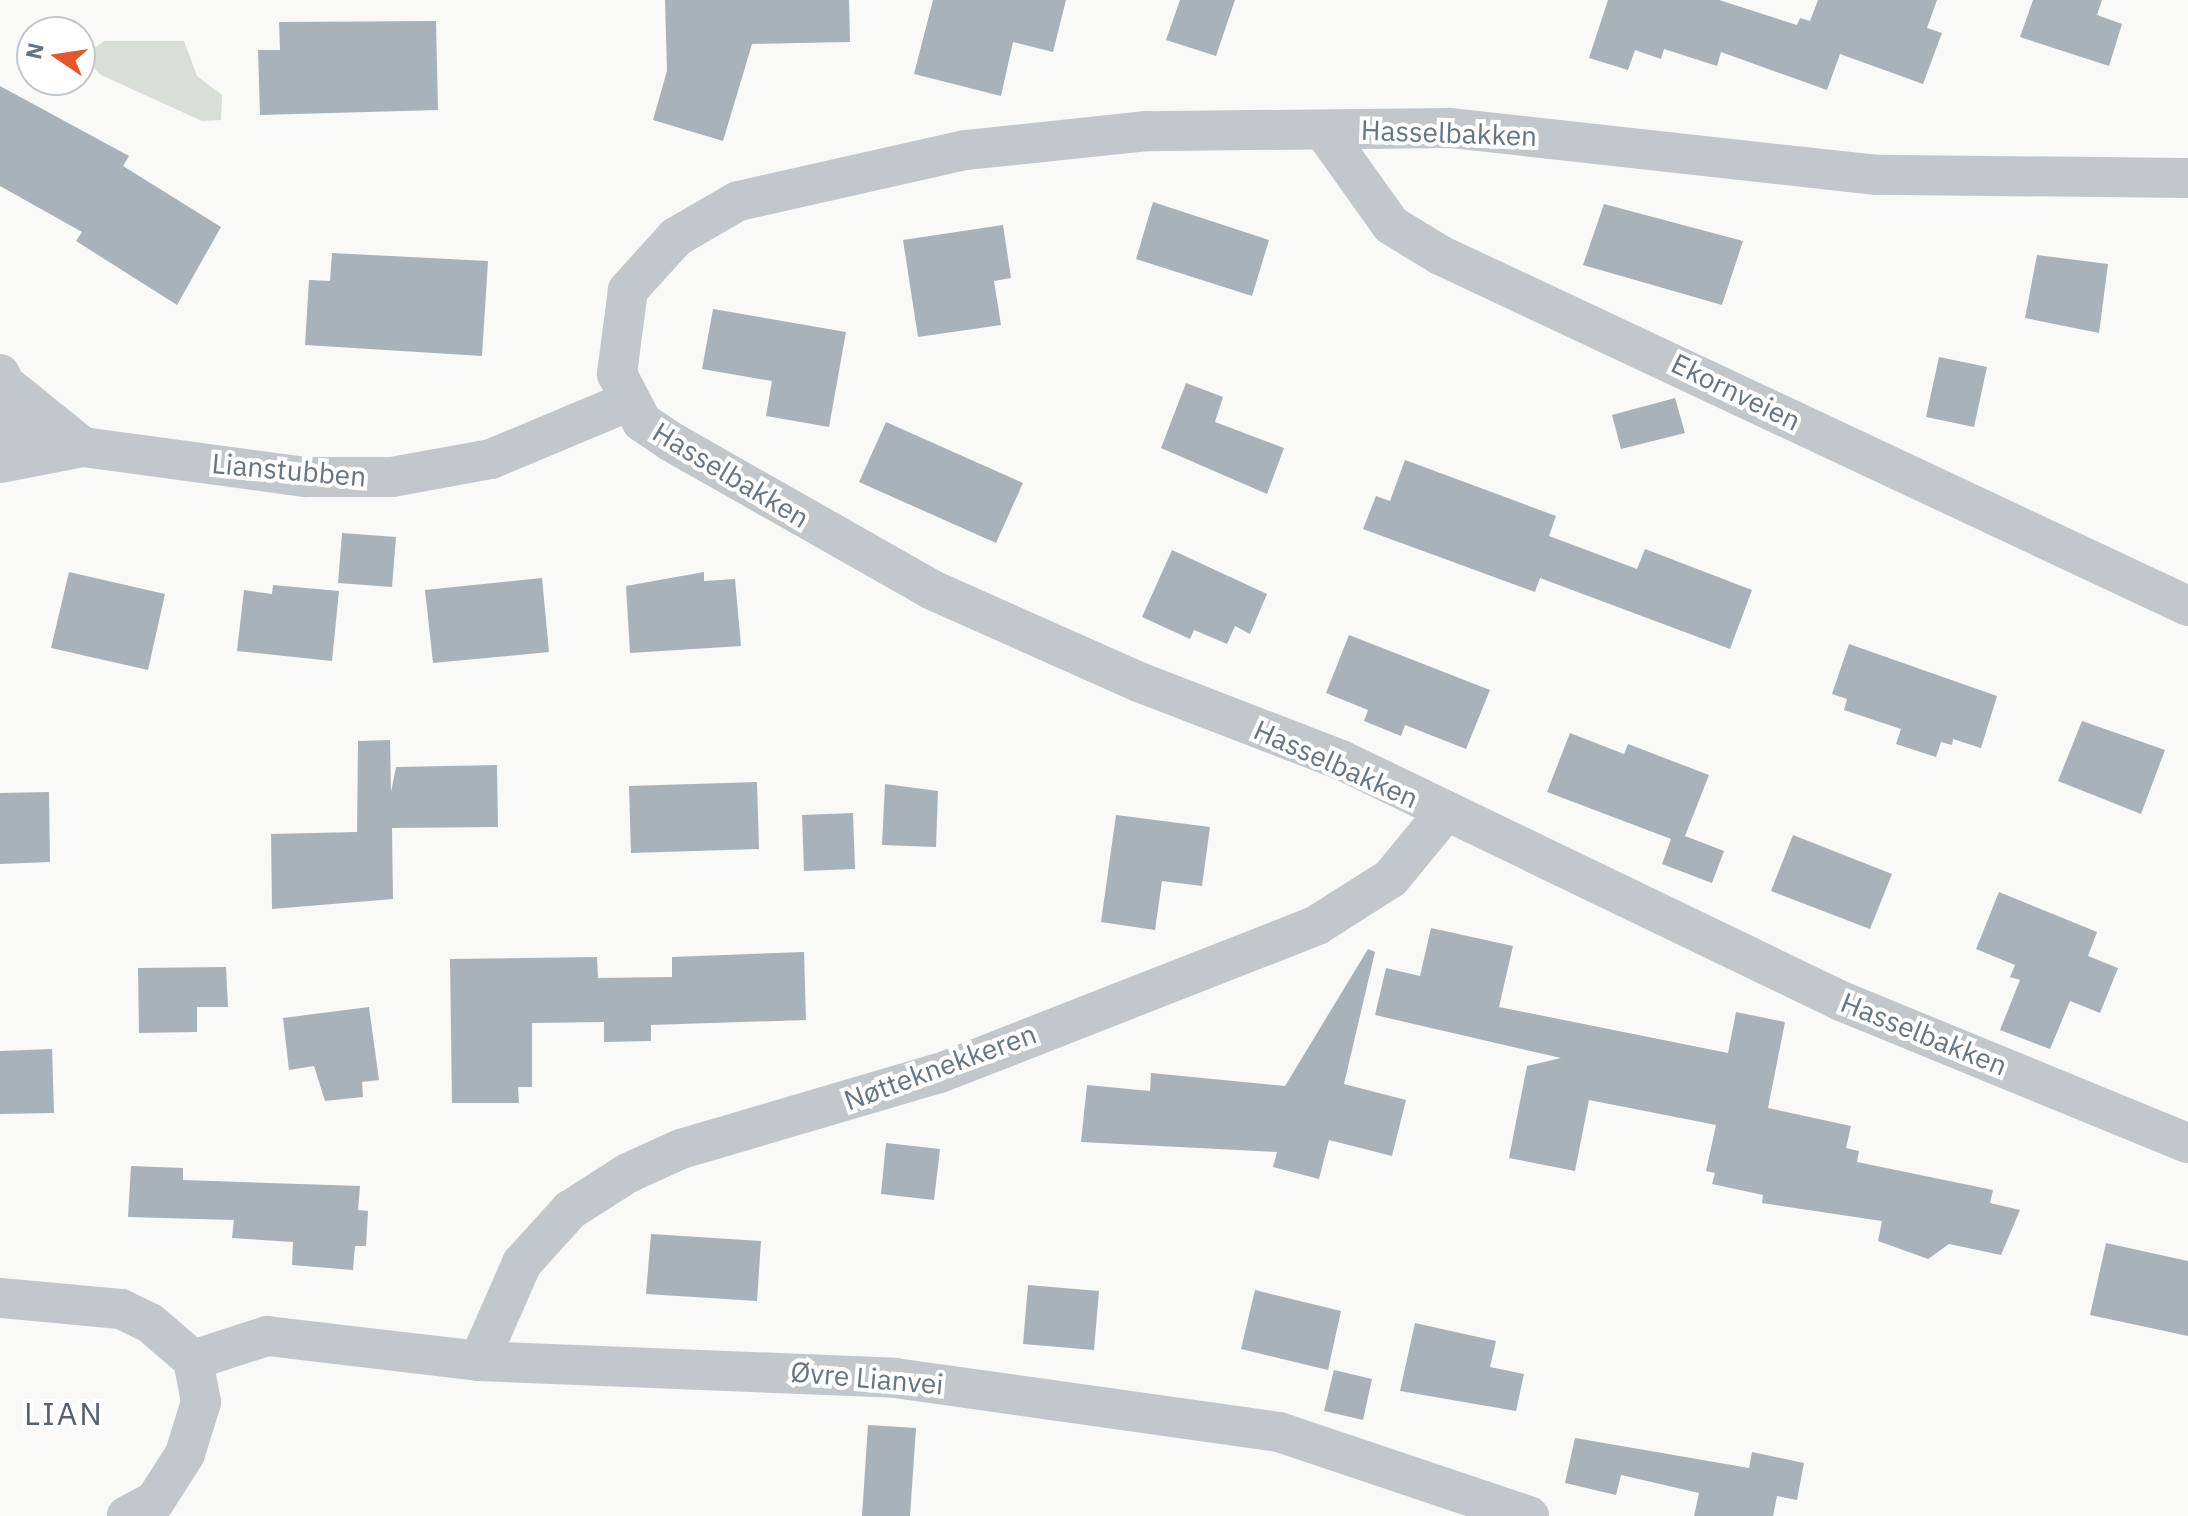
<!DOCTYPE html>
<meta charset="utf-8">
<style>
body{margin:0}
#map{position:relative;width:2188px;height:1516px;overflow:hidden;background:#f9f9f7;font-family:"IBM Plex Sans",sans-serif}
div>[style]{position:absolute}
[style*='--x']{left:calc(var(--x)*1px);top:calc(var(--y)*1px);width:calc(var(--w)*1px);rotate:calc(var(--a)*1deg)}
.green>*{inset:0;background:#d9ded6}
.building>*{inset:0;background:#a9b2b9}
.minor>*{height:40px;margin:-20px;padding:0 20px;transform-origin:20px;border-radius:20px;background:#c2c7cb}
span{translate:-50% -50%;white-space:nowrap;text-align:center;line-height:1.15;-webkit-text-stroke:8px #fff;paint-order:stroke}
.street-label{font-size:28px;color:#647583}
.quarter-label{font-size:32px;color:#56636d;letter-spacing:2px}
.north{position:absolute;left:16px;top:16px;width:80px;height:80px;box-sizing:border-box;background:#fff;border:2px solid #c1c8cd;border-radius:50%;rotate:283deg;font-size:22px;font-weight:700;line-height:32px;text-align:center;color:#647583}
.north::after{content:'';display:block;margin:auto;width:28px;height:36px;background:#e6562a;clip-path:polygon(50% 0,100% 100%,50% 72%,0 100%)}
</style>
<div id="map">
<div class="green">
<div style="clip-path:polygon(104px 41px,184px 41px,197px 76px,222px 95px,221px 120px,202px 121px,101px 75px,82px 57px)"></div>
</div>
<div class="building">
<div style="clip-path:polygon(665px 0,849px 0,850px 42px,752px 44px,723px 141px,653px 120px,667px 71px)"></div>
<div style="clip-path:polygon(933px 0,1066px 0,1053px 52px,1013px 42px,1001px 96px,914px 74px)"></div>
<div style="clip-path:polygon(1180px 0,1235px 0,1216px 56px,1166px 40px)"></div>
<div style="clip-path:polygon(1608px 0,1719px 0,1797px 25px,1800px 18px,1810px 21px,1818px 0,1937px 0,1927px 28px,1942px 33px,1923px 84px,1840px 54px,1827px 90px,1721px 52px,1717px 66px,1664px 49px,1661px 59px,1635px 50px,1628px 70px,1589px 58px)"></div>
<div style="clip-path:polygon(2033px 0,2102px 0,2097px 15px,2122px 24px,2109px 66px,2020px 37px)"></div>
<div style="clip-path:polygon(436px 21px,438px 110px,260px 115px,258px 50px,280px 50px,279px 22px)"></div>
<div style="clip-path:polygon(0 86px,129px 156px,123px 166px,221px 227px,177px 305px,76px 241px,82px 232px,0 186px)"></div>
<div style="clip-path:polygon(1153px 202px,1269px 240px,1252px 296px,1136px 259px)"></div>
<div style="clip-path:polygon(1604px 204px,1743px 241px,1722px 305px,1583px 265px)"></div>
<div style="clip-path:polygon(1003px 225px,1011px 278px,994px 281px,1001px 325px,918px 337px,903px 240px)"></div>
<div style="clip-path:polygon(332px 253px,488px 261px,482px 356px,305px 345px,309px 280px,330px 281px)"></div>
<div style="clip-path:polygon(2037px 255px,2108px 264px,2099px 333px,2025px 318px)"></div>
<div style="clip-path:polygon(713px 309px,846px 332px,829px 427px,766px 416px,772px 381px,702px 369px)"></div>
<div style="clip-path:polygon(1939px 357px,1987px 367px,1974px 427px,1926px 417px)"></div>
<div style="clip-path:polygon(1186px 383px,1223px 397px,1215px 422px,1284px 448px,1267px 494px,1161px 448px)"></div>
<div style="clip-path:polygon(1675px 398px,1685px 433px,1621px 449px,1612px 415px)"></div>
<div style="clip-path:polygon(886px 422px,1023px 483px,996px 543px,859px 482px)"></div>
<div style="clip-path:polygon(1405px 460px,1556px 516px,1549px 536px,1637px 569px,1645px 549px,1752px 590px,1730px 649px,1540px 578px,1535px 592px,1363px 529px,1376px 496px,1390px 501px)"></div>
<div style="clip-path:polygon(342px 533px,396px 537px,392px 587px,338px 583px)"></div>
<div style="clip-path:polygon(1172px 550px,1267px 594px,1250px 634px,1235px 626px,1227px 644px,1194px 630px,1190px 639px,1142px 617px)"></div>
<div style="clip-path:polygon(69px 572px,165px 594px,148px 670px,51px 648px)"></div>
<div style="clip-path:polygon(704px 572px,704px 581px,735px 579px,741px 646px,630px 653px,626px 586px)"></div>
<div style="clip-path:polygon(542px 578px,549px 652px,433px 663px,425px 590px)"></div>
<div style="clip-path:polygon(273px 585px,339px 591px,332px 661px,237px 651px,244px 590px,272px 594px)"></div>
<div style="clip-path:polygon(1349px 635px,1490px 690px,1466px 749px,1405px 725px,1401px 736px,1364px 721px,1368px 710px,1326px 693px)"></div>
<div style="clip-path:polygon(1849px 644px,1997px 696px,1981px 748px,1953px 739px,1952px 745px,1941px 742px,1936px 757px,1896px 744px,1901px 729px,1844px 710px,1847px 699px,1832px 694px)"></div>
<div style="clip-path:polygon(2082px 721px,2165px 750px,2141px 814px,2058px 781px)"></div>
<div style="clip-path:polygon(1570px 733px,1624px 754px,1628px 744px,1709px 775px,1685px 836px,1724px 851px,1712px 883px,1662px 864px,1671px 839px,1547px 792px)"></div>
<div style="clip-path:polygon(390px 740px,391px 792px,396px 767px,497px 765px,498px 827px,392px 828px,393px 899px,272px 909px,271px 834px,357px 832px,358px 741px)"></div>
<div style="clip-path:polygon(757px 782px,759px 849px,631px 853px,629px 786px)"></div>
<div style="clip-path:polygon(885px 784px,938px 791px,936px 847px,882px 845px)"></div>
<div style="clip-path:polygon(49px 792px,50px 862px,0 864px,0 793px)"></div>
<div style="clip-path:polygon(853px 813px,855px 869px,804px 871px,802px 815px)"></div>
<div style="clip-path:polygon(1116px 815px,1210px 827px,1202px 886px,1162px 881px,1155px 930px,1101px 922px)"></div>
<div style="clip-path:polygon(1793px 835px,1892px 874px,1870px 929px,1771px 891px)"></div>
<div style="clip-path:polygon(1999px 892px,2097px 932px,2088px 956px,2118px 968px,2100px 1013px,2070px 1001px,2050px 1049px,2000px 1030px,2020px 980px,2010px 977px,2015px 965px,1976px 949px)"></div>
<div style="clip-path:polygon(1431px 928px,1513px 946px,1499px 1007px,1728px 1053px,1736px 1012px,1785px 1022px,1768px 1108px,1851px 1126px,1846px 1148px,1859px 1151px,1857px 1162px,1993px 1190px,1990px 1203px,2020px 1210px,2001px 1255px,1949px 1244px,1928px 1259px,1878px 1241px,1882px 1221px,1762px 1203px,1763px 1195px,1712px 1184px,1715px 1173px,1706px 1171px,1716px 1125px,1589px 1100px,1575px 1171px,1509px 1158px,1527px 1066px,1561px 1058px,1375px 1015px,1386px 968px,1420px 976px)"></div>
<div style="clip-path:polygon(1368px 949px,1375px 952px,1344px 1084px,1406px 1100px,1392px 1156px,1329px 1140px,1319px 1179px,1273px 1167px,1277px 1152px,1081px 1142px,1087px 1085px,1150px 1091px,1151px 1073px,1285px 1086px)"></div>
<div style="clip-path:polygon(804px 952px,806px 1020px,651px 1025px,651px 1041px,604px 1042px,604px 1022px,532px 1023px,532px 1087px,518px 1087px,519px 1103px,452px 1103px,450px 959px,597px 957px,598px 978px,672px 977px,672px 957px)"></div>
<div style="clip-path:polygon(226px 967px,228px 1007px,197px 1007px,197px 1032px,139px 1033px,138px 968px)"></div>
<div style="clip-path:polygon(369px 1007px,379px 1080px,362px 1082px,363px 1097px,325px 1101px,314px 1066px,289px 1070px,283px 1018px)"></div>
<div style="clip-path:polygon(52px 1049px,54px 1113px,0 1114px,0 1051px)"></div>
<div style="clip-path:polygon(886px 1143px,940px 1149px,934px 1200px,881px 1194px)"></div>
<div style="clip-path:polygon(131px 1166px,183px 1168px,183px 1180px,360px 1186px,358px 1210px,368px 1211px,366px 1246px,355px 1246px,353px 1270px,292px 1265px,293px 1242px,232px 1238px,234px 1220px,128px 1217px)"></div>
<div style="clip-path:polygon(651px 1234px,761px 1241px,757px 1301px,646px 1294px)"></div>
<div style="clip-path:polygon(2106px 1243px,2188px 1261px,2188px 1336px,2090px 1315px)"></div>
<div style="clip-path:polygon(1028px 1285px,1099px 1291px,1094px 1350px,1023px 1344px)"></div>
<div style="clip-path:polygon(1255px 1290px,1341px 1311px,1328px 1370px,1241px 1349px)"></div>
<div style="clip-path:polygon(1415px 1323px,1496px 1341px,1490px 1367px,1524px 1374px,1516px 1411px,1400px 1391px)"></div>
<div style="clip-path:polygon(1334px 1370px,1372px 1379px,1363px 1420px,1324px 1411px)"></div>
<div style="clip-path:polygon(868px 1425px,916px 1428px,910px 1516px,862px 1516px)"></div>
<div style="clip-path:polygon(1575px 1438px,1749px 1468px,1752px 1452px,1804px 1463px,1797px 1500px,1777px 1496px,1773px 1516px,1694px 1516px,1699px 1493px,1621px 1475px,1616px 1495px,1565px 1483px)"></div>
</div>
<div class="minor">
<div style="--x:1324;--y:131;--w:115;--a:54.5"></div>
<div style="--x:1391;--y:225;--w:57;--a:31.5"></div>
<div style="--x:1440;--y:255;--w:826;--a:25.14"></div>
<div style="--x:2188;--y:178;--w:311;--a:-179.4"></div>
<div style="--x:1877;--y:175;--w:430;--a:-173.7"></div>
<div style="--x:1450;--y:128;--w:303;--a:179.4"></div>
<div style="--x:1147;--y:131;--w:183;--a:174"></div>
<div style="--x:965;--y:150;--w:233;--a:167.3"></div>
<div style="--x:738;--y:201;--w:72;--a:149.9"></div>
<div style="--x:676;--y:237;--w:72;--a:132.2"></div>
<div style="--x:628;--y:290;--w:85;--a:97.5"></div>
<div style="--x:617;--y:374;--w:54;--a:62.5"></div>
<div style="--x:642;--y:422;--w:34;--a:34"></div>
<div style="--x:670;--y:441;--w:299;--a:29.6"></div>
<div style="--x:930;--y:589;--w:229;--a:24"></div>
<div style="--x:1139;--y:682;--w:217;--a:21.1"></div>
<div style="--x:1341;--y:760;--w:555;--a:25.73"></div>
<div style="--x:1841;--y:1001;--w:375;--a:22.3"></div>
<div style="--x:0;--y:374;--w:39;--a:63"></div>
<div style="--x:18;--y:409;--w:22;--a:93"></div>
<div style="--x:17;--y:431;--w:33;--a:121"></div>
<div style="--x:11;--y:389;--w:92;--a:38.9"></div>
<div style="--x:0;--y:463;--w:85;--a:-10.9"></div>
<div style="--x:83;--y:447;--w:225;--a:7.7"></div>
<div style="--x:306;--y:477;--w:86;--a:0"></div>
<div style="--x:392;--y:477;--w:101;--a:-10.3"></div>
<div style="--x:491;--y:459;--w:147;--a:-22.7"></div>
<div style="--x:0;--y:1298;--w:121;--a:5.2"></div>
<div style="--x:121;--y:1309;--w:32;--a:26"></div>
<div style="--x:150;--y:1323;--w:57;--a:40.7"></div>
<div style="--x:193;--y:1360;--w:43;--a:79.2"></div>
<div style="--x:201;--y:1402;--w:54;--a:107.1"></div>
<div style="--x:185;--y:1454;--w:56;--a:122.6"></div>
<div style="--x:155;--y:1501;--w:32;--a:152"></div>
<div style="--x:193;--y:1360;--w:78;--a:-18"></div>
<div style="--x:267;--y:1336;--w:213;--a:6.7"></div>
<div style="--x:479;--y:1361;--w:416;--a:2.3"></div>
<div style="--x:895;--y:1378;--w:388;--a:8"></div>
<div style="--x:1279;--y:1432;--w:264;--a:18.6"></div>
<div style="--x:479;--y:1361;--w:107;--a:-66.3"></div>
<div style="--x:522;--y:1263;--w:72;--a:-47.8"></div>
<div style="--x:570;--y:1210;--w:69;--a:-32.5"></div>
<div style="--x:628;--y:1173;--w:58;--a:-24.4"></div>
<div style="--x:681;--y:1149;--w:270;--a:-16.4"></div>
<div style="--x:940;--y:1073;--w:405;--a:-21.4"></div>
<div style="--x:1317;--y:925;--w:88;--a:-32.4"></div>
<div style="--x:1391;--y:878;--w:87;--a:-50.6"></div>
</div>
<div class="street-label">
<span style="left:1449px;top:133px;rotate:2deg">Hasselbakken</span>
<span style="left:1736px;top:392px;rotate:26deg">Ekornveien</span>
<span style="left:289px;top:470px;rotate:5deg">Lianstubben</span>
<span style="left:731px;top:475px;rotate:31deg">Hasselbakken</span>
<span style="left:1336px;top:764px;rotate:24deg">Hasselbakken</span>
<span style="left:1924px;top:1034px;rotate:22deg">Hasselbakken</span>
<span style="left:940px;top:1067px;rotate:-20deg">Nøtteknekkeren</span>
<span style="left:867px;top:1378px;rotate:5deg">Øvre Lianvei</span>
</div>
<div class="quarter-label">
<span style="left:64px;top:1413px">LIAN</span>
</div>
<div class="north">N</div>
</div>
